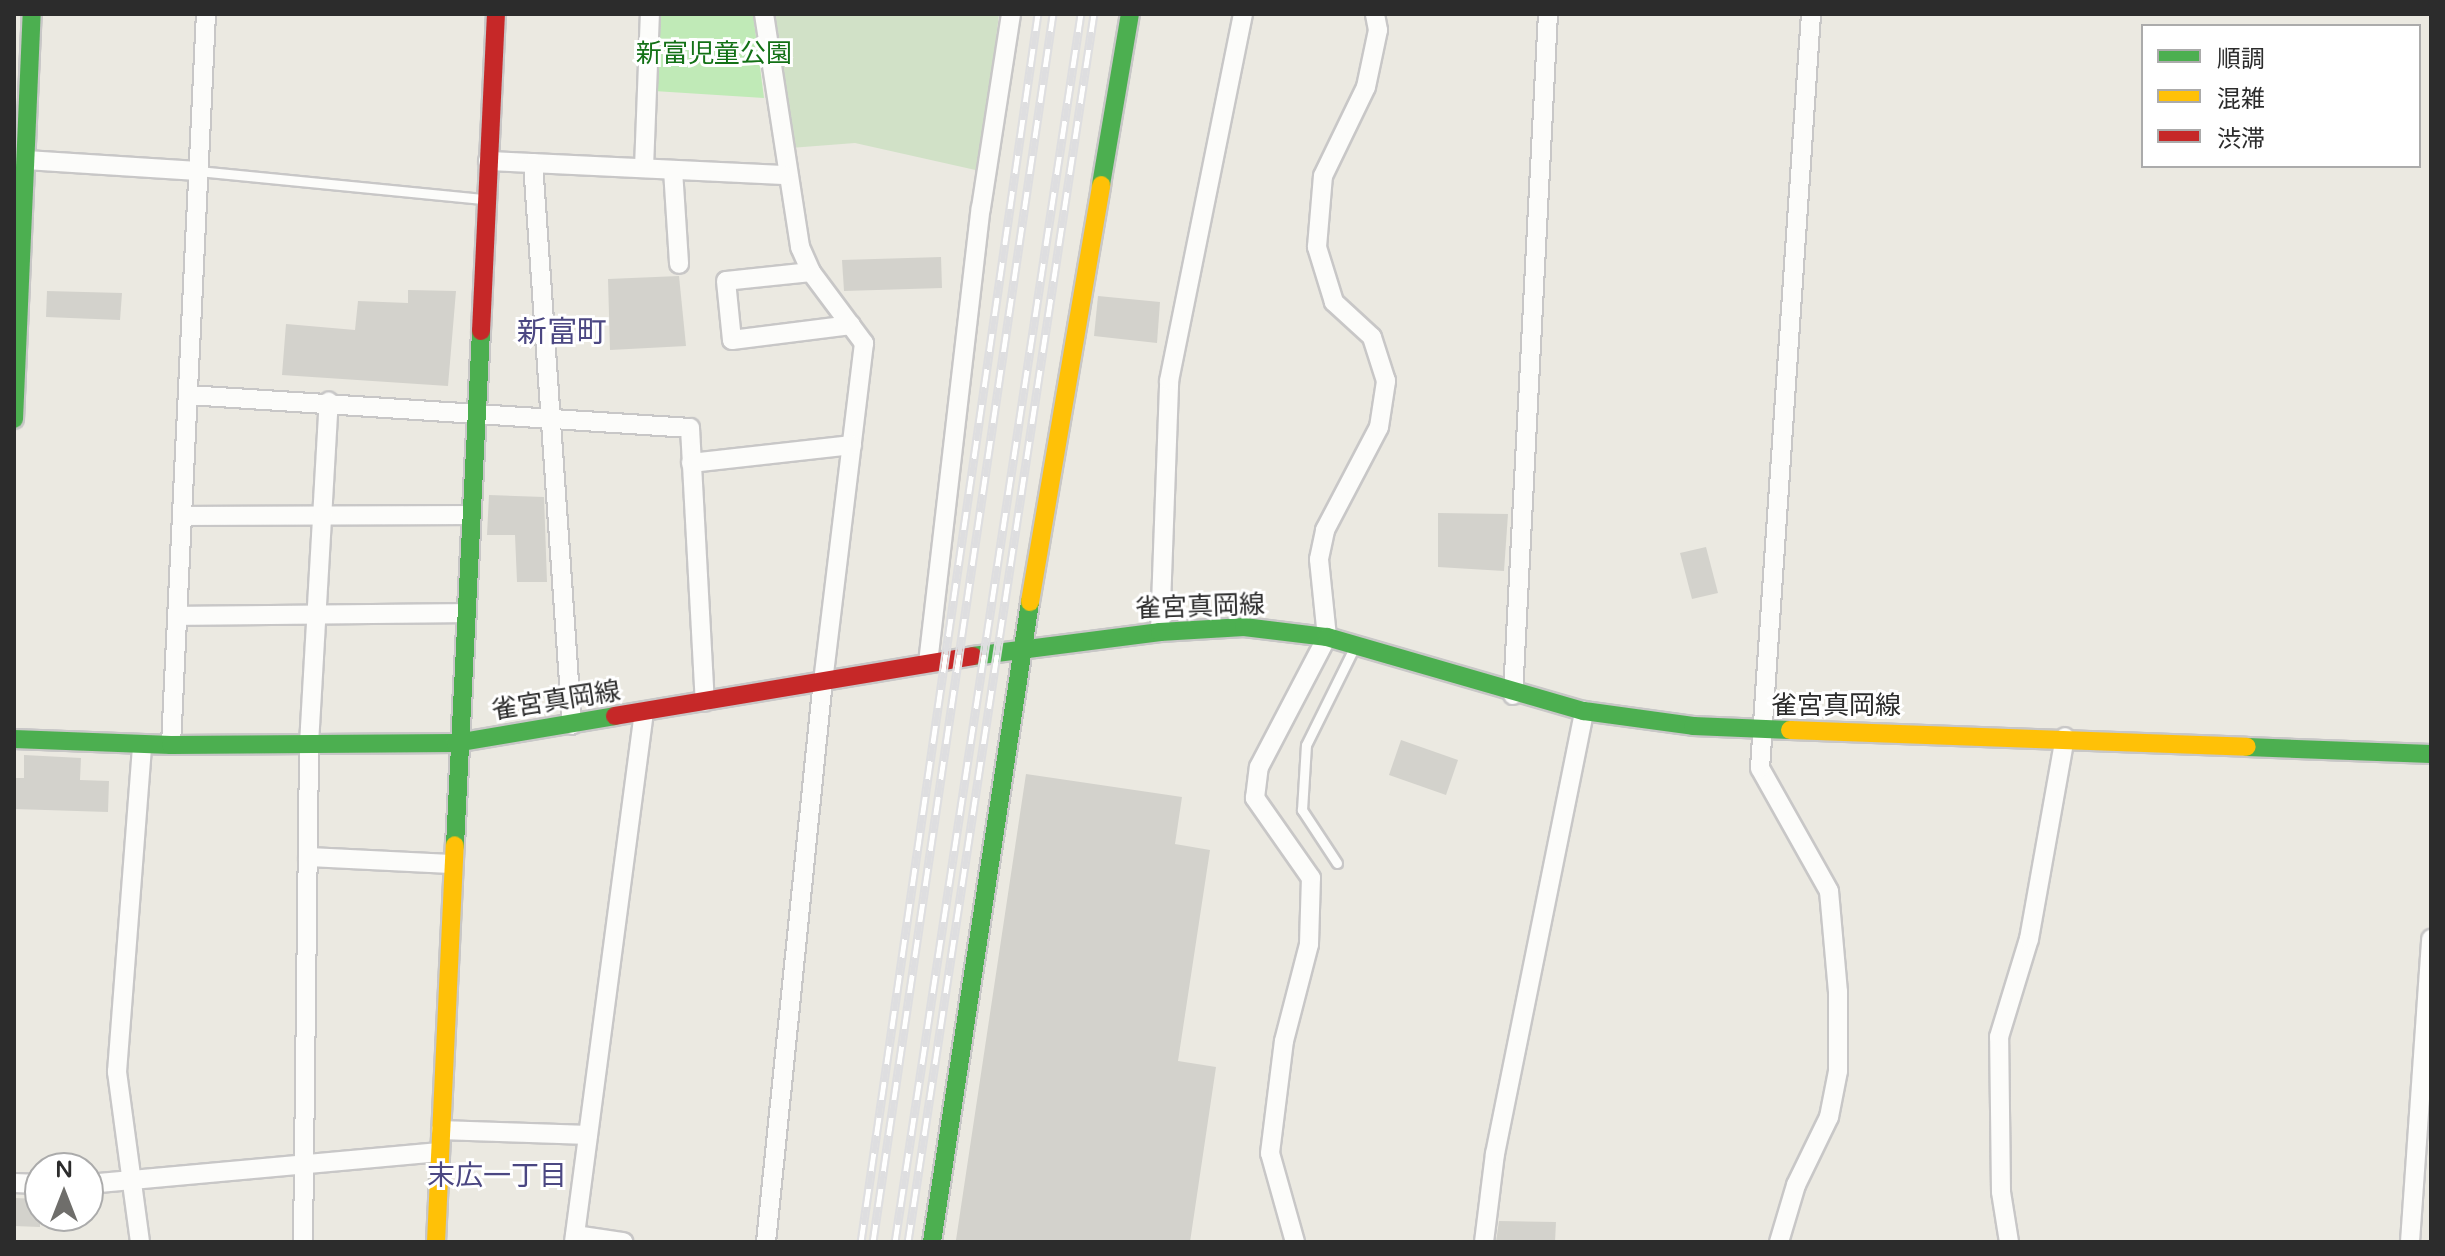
<!DOCTYPE html>
<meta charset="utf-8">
<style>
body{margin:0}
#map{position:relative;width:2445px;height:1256px;overflow:hidden;background:#ebe9e1;font-family:"Varela Round","Noto Sans JP",sans-serif}
div>[style]{position:absolute}
[style*='--x']{left:calc(var(--x)*1px);top:calc(var(--y)*1px);width:calc(var(--w)*1px);rotate:calc(var(--a)*1deg)}
.green>*{inset:0;background:#c0eab7}
.cemetery>*{inset:0;background:#d1e1c7}
.building>*{inset:0;background:#d3d2cc}
.roads{filter:drop-shadow(2px 0 #c8c7c7) drop-shadow(-2px 0 #c8c7c7) drop-shadow(0 2px #c8c7c7) drop-shadow(0 -2px #c8c7c7)}
.lane>*{height:9px;margin:-4.5px;padding:0 4.5px;transform-origin:4.5px;border-radius:4.5px;background:#fcfcfa}
.street>*{height:18px;margin:-9px;padding:0 9px;transform-origin:9px;border-radius:9px;background:#fcfcfa}
.fast>*{height:18px;margin:-9px;padding:0 9px;transform-origin:9px;border-radius:9px;background:#4caf50}
.slow>*{height:18px;margin:-9px;padding:0 9px;transform-origin:9px;border-radius:9px;background:#ffc107}
.jam>*{height:18px;margin:-9px;padding:0 9px;transform-origin:9px;border-radius:9px;background:#c62828}
.rail>*{height:9px;margin-top:-4.5px;transform-origin:0;background:repeating-linear-gradient(90deg,#fff 0 18px,#dedee0 0 36px);box-sizing:border-box;border-block:2px solid #dedee0}
span{translate:-50% -50%;white-space:nowrap;text-align:center;line-height:1.15;-webkit-text-stroke:6px #fff;paint-order:stroke}
.park-label{font-size:26px;color:#137116}
.street-label{font-size:26px;color:#2c2c2c}
.neighbourhood-label{font-size:28px;color:#4b4782}
.quarter-label{font-size:30px;color:#4b4782}
.frame{position:absolute;inset:0;border:16px solid #2c2c2c;pointer-events:none}
.legend{position:absolute;left:2141px;top:24px;width:280px;height:144px;box-sizing:border-box;background:#fff;border:2px solid #ababab;margin:0;padding:10px 14px;list-style:none;font-size:24px;color:#2c2c2c}
.legend li{display:flex;align-items:center;gap:16px;height:40px}
.legend b{width:40px;border:2px solid #ababab}
.north{position:absolute;left:24px;top:1152px;width:80px;height:80px;box-sizing:border-box;background:#fff;border:2px solid #ababab;border-radius:50%;rotate:0deg;font-size:22px;font-weight:700;line-height:32px;text-align:center;color:#2c2c2c}
.north::after{content:'';display:block;margin:auto;width:28px;height:36px;background:#6f6e6b;clip-path:polygon(50% 0,100% 100%,50% 72%,0 100%)}
</style>
<div id="map">
<div class="green">
<div style="clip-path:polygon(660px 14px,753px 14px,764px 98px,654px 91px)"></div>
</div>
<div class="cemetery">
<div style="clip-path:polygon(773px 14px,999px 14px,980px 171px,855px 143px,790px 148px)"></div>
</div>
<div class="building">
<div style="clip-path:polygon(941px 257px,942px 288px,844px 291px,842px 260px)"></div>
<div style="clip-path:polygon(679px 276px,686px 346px,610px 350px,608px 279px)"></div>
<div style="clip-path:polygon(408px 290px,456px 291px,448px 386px,282px 375px,286px 324px,355px 330px,358px 301px,408px 303px)"></div>
<div style="clip-path:polygon(47px 291px,122px 293px,120px 320px,46px 317px)"></div>
<div style="clip-path:polygon(1098px 296px,1160px 302px,1157px 343px,1094px 336px)"></div>
<div style="clip-path:polygon(489px 495px,544px 497px,547px 582px,517px 582px,515px 535px,487px 535px)"></div>
<div style="clip-path:polygon(1438px 513px,1508px 514px,1504px 571px,1438px 567px)"></div>
<div style="clip-path:polygon(1706px 547px,1718px 593px,1692px 599px,1680px 553px)"></div>
<div style="clip-path:polygon(1401px 740px,1458px 760px,1446px 795px,1389px 775px)"></div>
<div style="clip-path:polygon(24px 755px,81px 758px,80px 780px,109px 781px,108px 812px,14px 809px,15px 778px,24px 778px)"></div>
<div style="clip-path:polygon(1026px 774px,1182px 797px,1175px 844px,1210px 850px,1178px 1061px,1216px 1067px,1190px 1242px,956px 1240px)"></div>
<div style="clip-path:polygon(14px 1198px,40px 1199px,40px 1227px,14px 1226px)"></div>
<div style="clip-path:polygon(1499px 1221px,1556px 1222px,1555px 1242px,1496px 1242px)"></div>
</div>
<div class="roads">
<div class="lane">
<div style="--x:198;--y:171;--w:286;--a:5.6"></div>
<div style="--x:1337;--y:863;--w:64;--a:-123.4"></div>
<div style="--x:1302;--y:810;--w:65;--a:-86.5"></div>
<div style="--x:1306;--y:745;--w:108;--a:-63.7"></div>
</div>
<div class="street">
<div style="--x:764;--y:14;--w:236;--a:81.2"></div>
<div style="--x:800;--y:247;--w:27;--a:66"></div>
<div style="--x:811;--y:272;--w:89;--a:53.3"></div>
<div style="--x:864;--y:343;--w:339;--a:96.9"></div>
<div style="--x:823;--y:680;--w:565;--a:95.79"></div>
<div style="--x:26;--y:160;--w:172;--a:3.7"></div>
<div style="--x:488;--y:161;--w:297;--a:2.7"></div>
<div style="--x:533;--y:163;--w:563;--a:86.03"></div>
<div style="--x:644;--y:168;--w:154;--a:-87.8"></div>
<div style="--x:673;--y:170;--w:94;--a:86.3"></div>
<div style="--x:811;--y:272;--w:85;--a:174"></div>
<div style="--x:726;--y:281;--w:59;--a:84.2"></div>
<div style="--x:732;--y:340;--w:120;--a:-7.2"></div>
<div style="--x:188;--y:395;--w:503;--a:3.76"></div>
<div style="--x:690;--y:428;--w:274;--a:86.9"></div>
<div style="--x:691;--y:463;--w:162;--a:-6.4"></div>
<div style="--x:182;--y:516;--w:289;--a:-0.2"></div>
<div style="--x:177;--y:616;--w:288;--a:-0.6"></div>
<div style="--x:1160;--y:632;--w:251;--a:-87.9"></div>
<div style="--x:1169;--y:381;--w:374;--a:-78.6"></div>
<div style="--x:928;--y:663;--w:458;--a:-83.4"></div>
<div style="--x:981;--y:208;--w:196;--a:-81.2"></div>
<div style="--x:1513;--y:695;--w:682;--a:-87.06"></div>
<div style="--x:171;--y:745;--w:732;--a:-87.26"></div>
<div style="--x:308;--y:857;--w:144;--a:2.8"></div>
<div style="--x:441;--y:1130;--w:147;--a:1.9"></div>
<div style="--x:14;--y:1183;--w:26;--a:2"></div>
<div style="--x:88;--y:1184;--w:353;--a:-5.2"></div>
<div style="--x:575;--y:1235;--w:49;--a:8.3"></div>
<div style="--x:140;--y:1242;--w:172;--a:-97.7"></div>
<div style="--x:117;--y:1072;--w:328;--a:-85.6"></div>
<div style="--x:303;--y:1242;--w:498;--a:-89.3"></div>
<div style="--x:309;--y:744;--w:343;--a:-86.7"></div>
<div style="--x:574;--y:1242;--w:535;--a:-82.48"></div>
<div style="--x:1295;--y:1242;--w:92;--a:-105.7"></div>
<div style="--x:1270;--y:1153;--w:113;--a:-82.9"></div>
<div style="--x:1284;--y:1041;--w:100;--a:-75.5"></div>
<div style="--x:1309;--y:944;--w:66;--a:-88.3"></div>
<div style="--x:1311;--y:878;--w:98;--a:-125"></div>
<div style="--x:1255;--y:798;--w:31;--a:-83"></div>
<div style="--x:1259;--y:767;--w:147;--a:-62.4"></div>
<div style="--x:1327;--y:637;--w:78;--a:-95.9"></div>
<div style="--x:1319;--y:559;--w:30;--a:-78"></div>
<div style="--x:1325;--y:530;--w:116;--a:-62.3"></div>
<div style="--x:1379;--y:427;--w:47;--a:-81.3"></div>
<div style="--x:1386;--y:381;--w:46;--a:-107.7"></div>
<div style="--x:1372;--y:337;--w:52;--a:-137.4"></div>
<div style="--x:1334;--y:302;--w:58;--a:-107.2"></div>
<div style="--x:1317;--y:247;--w:71;--a:-85.2"></div>
<div style="--x:1323;--y:176;--w:99;--a:-64.2"></div>
<div style="--x:1366;--y:87;--w:58;--a:-78.1"></div>
<div style="--x:1378;--y:30;--w:16;--a:-101"></div>
<div style="--x:1484;--y:1242;--w:89;--a:-82.9"></div>
<div style="--x:1495;--y:1154;--w:452;--a:-78.6"></div>
<div style="--x:1779;--y:1242;--w:59;--a:-73.4"></div>
<div style="--x:1796;--y:1185;--w:76;--a:-64.1"></div>
<div style="--x:1829;--y:1117;--w:47;--a:-78.9"></div>
<div style="--x:1838;--y:1071;--w:79;--a:-90"></div>
<div style="--x:1838;--y:992;--w:101;--a:-95.1"></div>
<div style="--x:1829;--y:891;--w:141;--a:-119.3"></div>
<div style="--x:1760;--y:768;--w:756;--a:-86.13"></div>
<div style="--x:2009;--y:1242;--w:51;--a:-99.1"></div>
<div style="--x:2001;--y:1192;--w:155;--a:-90.7"></div>
<div style="--x:1999;--y:1037;--w:102;--a:-73"></div>
<div style="--x:2029;--y:939;--w:205;--a:-79.9"></div>
<div style="--x:2410;--y:1242;--w:304;--a:-86"></div>
</div>
<div class="fast">
<div style="--x:1101;--y:185;--w:173;--a:-80.4"></div>
<div style="--x:14;--y:419;--w:405;--a:-87.5"></div>
<div style="--x:973;--y:656;--w:189;--a:-7.3"></div>
<div style="--x:1160;--y:632;--w:84;--a:-3.4"></div>
<div style="--x:1244;--y:627;--w:84;--a:6.9"></div>
<div style="--x:1327;--y:637;--w:267;--a:16.1"></div>
<div style="--x:1584;--y:711;--w:110;--a:7.8"></div>
<div style="--x:1693;--y:726;--w:97;--a:2.4"></div>
<div style="--x:14;--y:739;--w:157;--a:2.2"></div>
<div style="--x:171;--y:745;--w:285;--a:-0.4"></div>
<div style="--x:456;--y:743;--w:161;--a:-9.6"></div>
<div style="--x:2247;--y:747;--w:184;--a:2.2"></div>
<div style="--x:455;--y:845;--w:515;--a:-87.1"></div>
<div style="--x:932;--y:1242;--w:647;--a:-81.29"></div>
</div>
<div class="slow">
<div style="--x:1030;--y:602;--w:423;--a:-80.3"></div>
<div style="--x:1790;--y:730;--w:457;--a:2.1"></div>
<div style="--x:436;--y:1242;--w:397;--a:-87.3"></div>
</div>
<div class="jam">
<div style="--x:481;--y:331;--w:317;--a:-87.3"></div>
<div style="--x:615;--y:716;--w:363;--a:-9.5"></div>
</div>
</div>
<div class="rail">
<div style="--x:861;--y:1242;--w:1241;--a:-81.8"></div>
<div style="--x:873;--y:1242;--w:1241;--a:-81.66"></div>
<div style="--x:895;--y:1242;--w:1242;--a:-81.39"></div>
<div style="--x:908;--y:1242;--w:1242;--a:-81.39"></div>
</div>
<div class="park-label">
<span style="left:714px;top:54px">新富児童公園</span>
</div>
<div class="street-label">
<span style="left:1200px;top:607px;rotate:-2deg">雀宮真岡線</span>
<span style="left:556px;top:701px;rotate:-9deg">雀宮真岡線</span>
<span style="left:1836px;top:706px">雀宮真岡線</span>
</div>
<div class="neighbourhood-label">
<span style="left:497px;top:1176px">末広一丁目</span>
</div>
<div class="quarter-label">
<span style="left:562px;top:333px">新富町</span>
</div>
<div class="frame"></div>
<ul class="legend">
<li><b style="height:10px;background:#4caf50"></b>順調</li>
<li><b style="height:10px;background:#ffc107"></b>混雑</li>
<li><b style="height:10px;background:#c62828"></b>渋滞</li>
</ul>
<div class="north">N</div>
</div>
